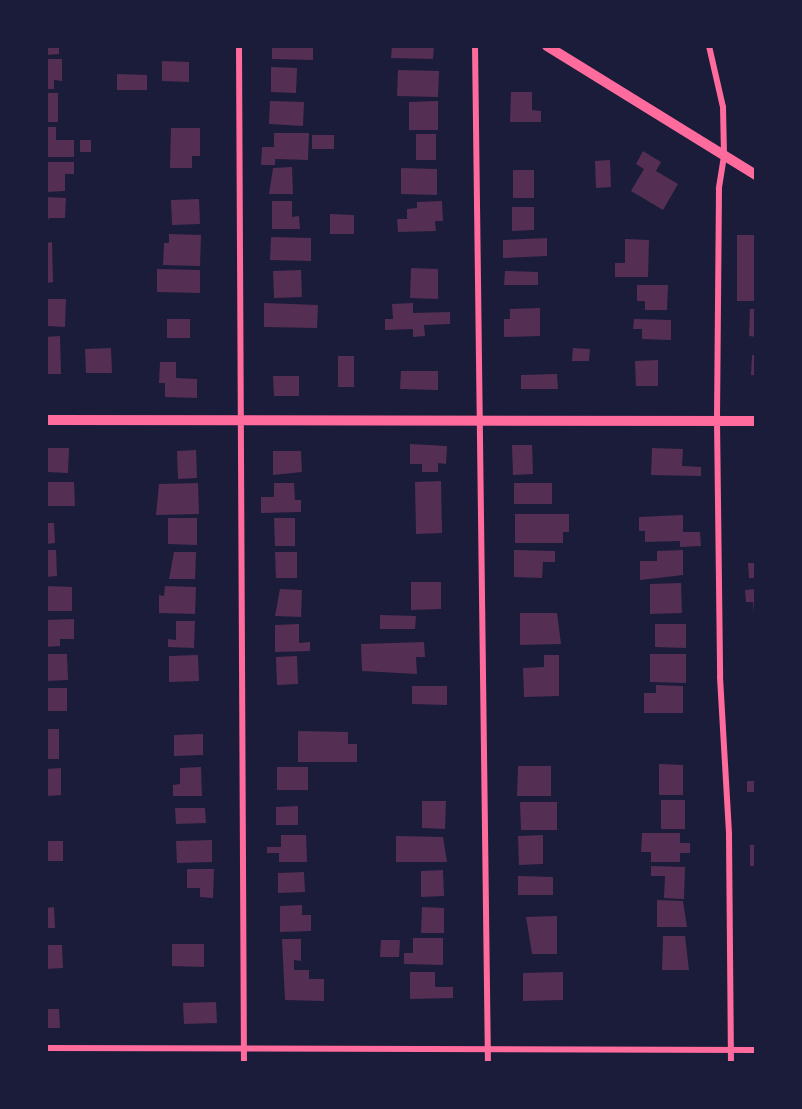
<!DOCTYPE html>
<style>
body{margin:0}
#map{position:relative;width:802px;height:1109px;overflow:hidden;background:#1b1b3a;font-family:"PT Sans",sans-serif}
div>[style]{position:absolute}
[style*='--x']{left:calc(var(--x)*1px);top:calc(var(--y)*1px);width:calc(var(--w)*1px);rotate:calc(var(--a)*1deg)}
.building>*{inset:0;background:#542f53}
.minor>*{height:6px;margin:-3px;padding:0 3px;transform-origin:3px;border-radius:3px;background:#ff6b9d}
.tertiary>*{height:10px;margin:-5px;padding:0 5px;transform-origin:5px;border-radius:5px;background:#ff6b9d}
span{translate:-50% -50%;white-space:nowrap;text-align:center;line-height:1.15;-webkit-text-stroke:4.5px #1b1b3a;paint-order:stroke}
.frame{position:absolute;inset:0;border:48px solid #1b1b3a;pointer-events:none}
</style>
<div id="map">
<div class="building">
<div style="clip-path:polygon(46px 46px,59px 46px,59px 54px,46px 55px)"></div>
<div style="clip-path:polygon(272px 46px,313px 46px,313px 60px,272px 59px)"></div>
<div style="clip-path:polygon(392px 46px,434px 46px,433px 59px,391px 58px)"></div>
<div style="clip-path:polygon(46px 59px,62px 59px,62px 81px,54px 80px,54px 89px,46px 89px)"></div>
<div style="clip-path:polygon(162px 61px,189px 62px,189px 82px,162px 81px)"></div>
<div style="clip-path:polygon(271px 67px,297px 68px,296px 93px,271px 92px)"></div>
<div style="clip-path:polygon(398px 70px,439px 71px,438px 97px,397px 96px)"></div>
<div style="clip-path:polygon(117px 74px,147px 75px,147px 90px,117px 90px)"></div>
<div style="clip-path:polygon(511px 92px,532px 92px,532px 110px,541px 111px,541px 122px,510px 122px)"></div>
<div style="clip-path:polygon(46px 93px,58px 93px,58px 122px,46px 122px)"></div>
<div style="clip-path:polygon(270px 101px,304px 102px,303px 126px,269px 124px)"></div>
<div style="clip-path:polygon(438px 101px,438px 130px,409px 130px,409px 102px)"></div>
<div style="clip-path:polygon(46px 127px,56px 127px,56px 140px,74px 140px,74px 157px,46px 157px)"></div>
<div style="clip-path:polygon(171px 128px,200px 128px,200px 156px,192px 156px,192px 168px,170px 168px)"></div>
<div style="clip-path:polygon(274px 133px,309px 133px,308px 160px,275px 159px,275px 165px,261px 165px,262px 147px,274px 147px)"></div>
<div style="clip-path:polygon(416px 134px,436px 134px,436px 160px,416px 160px)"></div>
<div style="clip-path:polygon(312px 135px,334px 135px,334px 149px,312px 149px)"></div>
<div style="clip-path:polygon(80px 140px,91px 140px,91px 152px,80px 152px)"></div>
<div style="clip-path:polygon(643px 151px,661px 162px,656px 171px,678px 184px,663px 210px,631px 191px,644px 169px,636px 164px)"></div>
<div style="clip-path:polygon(610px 160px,611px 187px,596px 188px,595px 161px)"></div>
<div style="clip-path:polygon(46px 162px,74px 162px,74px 174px,65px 174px,65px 191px,46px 192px)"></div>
<div style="clip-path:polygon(292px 167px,293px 194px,269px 194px,273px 168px)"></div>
<div style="clip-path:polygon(401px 168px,437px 169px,437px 195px,401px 194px)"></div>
<div style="clip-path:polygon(513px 170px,534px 170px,534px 198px,513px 198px)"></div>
<div style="clip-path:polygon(46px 197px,66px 198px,65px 218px,49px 218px,46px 225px)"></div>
<div style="clip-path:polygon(199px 199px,200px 224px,172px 225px,171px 200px)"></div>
<div style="clip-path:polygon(272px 201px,292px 201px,292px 217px,299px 216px,300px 229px,272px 229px)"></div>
<div style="clip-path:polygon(442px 201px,443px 221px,435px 221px,436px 231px,398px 232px,397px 219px,407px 219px,407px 209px,417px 208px,417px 202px)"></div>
<div style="clip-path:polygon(512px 207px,534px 207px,534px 230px,512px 231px)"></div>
<div style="clip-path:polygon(330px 214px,354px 215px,354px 234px,330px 234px)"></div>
<div style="clip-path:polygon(169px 234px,201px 235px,200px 266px,163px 265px,164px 243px,169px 243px)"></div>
<div style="clip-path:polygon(737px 235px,756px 235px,756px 301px,737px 301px)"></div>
<div style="clip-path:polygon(271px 237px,311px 238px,311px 261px,270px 260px)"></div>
<div style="clip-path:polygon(547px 238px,547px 256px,503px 258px,503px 240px)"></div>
<div style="clip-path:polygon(625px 239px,649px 240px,648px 277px,615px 277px,615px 263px,625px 263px)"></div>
<div style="clip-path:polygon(52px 242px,53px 282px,46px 283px,46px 243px)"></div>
<div style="clip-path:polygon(411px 268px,438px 269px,438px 299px,410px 298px)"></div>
<div style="clip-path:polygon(157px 269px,200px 270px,200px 293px,157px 292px)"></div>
<div style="clip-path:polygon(301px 270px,302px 297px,274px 298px,273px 271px)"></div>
<div style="clip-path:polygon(505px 271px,538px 272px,538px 285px,504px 285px)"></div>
<div style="clip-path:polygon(637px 285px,668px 285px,667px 310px,645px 310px,645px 301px,637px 301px)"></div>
<div style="clip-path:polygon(46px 299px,66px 299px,65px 327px,46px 326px)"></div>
<div style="clip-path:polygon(264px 303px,318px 305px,317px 328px,264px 327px)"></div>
<div style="clip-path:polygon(413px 303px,413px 313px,450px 312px,450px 324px,424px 325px,425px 336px,413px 337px,413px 329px,385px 330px,385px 319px,393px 319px,392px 304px)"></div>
<div style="clip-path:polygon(540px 308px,540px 336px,504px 337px,504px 319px,510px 319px,510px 309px)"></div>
<div style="clip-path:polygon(750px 309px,756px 309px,756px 337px,749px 336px)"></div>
<div style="clip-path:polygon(167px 319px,190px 319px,190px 338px,167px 338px)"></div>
<div style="clip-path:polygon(634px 319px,671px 320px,671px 340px,642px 339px,642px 329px,633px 329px)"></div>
<div style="clip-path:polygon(60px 336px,61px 374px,46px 374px,46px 337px)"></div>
<div style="clip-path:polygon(111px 348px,112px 373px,86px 373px,85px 349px)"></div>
<div style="clip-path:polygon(573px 348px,590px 349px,589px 361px,572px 361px)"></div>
<div style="clip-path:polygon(752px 355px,756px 355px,756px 375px,751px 375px)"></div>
<div style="clip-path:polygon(338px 356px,354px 356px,354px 387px,338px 387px)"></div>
<div style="clip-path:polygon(658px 360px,658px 386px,636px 386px,635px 361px)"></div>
<div style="clip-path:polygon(160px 362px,176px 362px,176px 378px,197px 379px,197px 398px,165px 397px,165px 383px,159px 383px)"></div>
<div style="clip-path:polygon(401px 371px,438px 371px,438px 390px,400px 389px)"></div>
<div style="clip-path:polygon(557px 374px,558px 389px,521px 389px,521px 375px)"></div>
<div style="clip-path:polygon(273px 376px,299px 376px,299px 396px,274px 396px)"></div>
<div style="clip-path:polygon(410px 444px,447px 446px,446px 464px,438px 463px,438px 472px,422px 472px,422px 464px,410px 464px)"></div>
<div style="clip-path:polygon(512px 445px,532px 445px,533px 474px,513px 475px)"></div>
<div style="clip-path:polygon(46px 448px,69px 448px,68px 473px,46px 472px)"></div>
<div style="clip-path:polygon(652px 448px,683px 449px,682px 466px,701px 467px,701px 476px,651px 475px)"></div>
<div style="clip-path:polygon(196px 450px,197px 478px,178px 479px,177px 451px)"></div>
<div style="clip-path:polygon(273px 451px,301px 451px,302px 472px,273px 475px)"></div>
<div style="clip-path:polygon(441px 481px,442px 533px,416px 534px,415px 482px)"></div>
<div style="clip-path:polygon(46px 482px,74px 482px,75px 506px,46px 506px)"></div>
<div style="clip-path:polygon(198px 483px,199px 514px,156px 515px,159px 484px)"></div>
<div style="clip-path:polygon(274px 483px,294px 483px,295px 500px,301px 500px,301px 512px,261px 513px,261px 497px,274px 497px)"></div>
<div style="clip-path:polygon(514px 483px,552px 483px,552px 504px,514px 504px)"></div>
<div style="clip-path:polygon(515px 514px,569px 514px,569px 532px,563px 532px,563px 543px,515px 543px)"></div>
<div style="clip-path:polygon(683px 515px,683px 532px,700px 532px,701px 546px,680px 547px,680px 541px,645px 542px,645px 531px,639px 531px,639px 517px)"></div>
<div style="clip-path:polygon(168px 518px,197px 518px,197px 545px,168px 544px)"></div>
<div style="clip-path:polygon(274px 518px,295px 518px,295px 546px,275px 546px)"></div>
<div style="clip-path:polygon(46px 523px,54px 523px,55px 543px,46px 544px)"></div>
<div style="clip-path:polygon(46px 550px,56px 550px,57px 576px,46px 577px)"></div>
<div style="clip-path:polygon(514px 550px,555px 551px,555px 562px,543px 562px,542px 578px,514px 577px)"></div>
<div style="clip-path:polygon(683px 550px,683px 575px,640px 580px,640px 561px,657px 561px,657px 551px)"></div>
<div style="clip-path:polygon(174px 552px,196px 552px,195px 579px,169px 579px)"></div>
<div style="clip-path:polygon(275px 552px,297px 552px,297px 578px,276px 578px)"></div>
<div style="clip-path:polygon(748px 563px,756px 563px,756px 578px,749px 578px)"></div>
<div style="clip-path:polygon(411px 582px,441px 582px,441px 609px,411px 610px)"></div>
<div style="clip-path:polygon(681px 583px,682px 613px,650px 614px,650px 584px)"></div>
<div style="clip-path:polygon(46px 586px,72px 587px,72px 611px,46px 611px)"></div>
<div style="clip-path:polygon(165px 586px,196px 587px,195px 614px,159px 613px,159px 595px,164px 596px)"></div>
<div style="clip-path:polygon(280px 589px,302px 590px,301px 617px,275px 616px)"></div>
<div style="clip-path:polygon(756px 589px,756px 614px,754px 614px,753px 602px,746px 602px,745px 590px)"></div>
<div style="clip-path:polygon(520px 613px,557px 613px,561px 644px,520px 645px)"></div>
<div style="clip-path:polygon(380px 615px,416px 616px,415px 629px,380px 629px)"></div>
<div style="clip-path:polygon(74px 619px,74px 639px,60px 639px,60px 646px,46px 647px,46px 620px)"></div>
<div style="clip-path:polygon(176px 621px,195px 621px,194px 648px,168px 647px,168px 639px,176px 640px)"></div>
<div style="clip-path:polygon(299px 624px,299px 643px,310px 642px,310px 651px,275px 652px,275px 625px)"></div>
<div style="clip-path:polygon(655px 624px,686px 624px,686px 648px,655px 647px)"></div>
<div style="clip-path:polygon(424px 642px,425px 657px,416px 657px,417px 674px,362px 671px,361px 644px)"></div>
<div style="clip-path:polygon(46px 654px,67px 654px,68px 680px,46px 681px)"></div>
<div style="clip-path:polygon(650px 654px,686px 654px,686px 683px,650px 682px)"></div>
<div style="clip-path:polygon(198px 655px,199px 681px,169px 682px,169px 656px)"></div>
<div style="clip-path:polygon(544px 655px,559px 655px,559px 696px,524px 697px,523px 668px,544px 667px)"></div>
<div style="clip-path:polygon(297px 656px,298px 684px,277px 685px,276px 657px)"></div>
<div style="clip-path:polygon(656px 685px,683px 686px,683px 713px,644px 713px,644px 693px,656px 693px)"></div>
<div style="clip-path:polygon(412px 686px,447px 686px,447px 705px,412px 704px)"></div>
<div style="clip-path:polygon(46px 688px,67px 688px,67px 711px,46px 711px)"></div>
<div style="clip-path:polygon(46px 729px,59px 729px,59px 759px,46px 759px)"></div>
<div style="clip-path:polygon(298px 731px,348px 732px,348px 744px,357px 744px,357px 762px,298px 762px)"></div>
<div style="clip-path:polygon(203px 734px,203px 755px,174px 756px,174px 735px)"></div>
<div style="clip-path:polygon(659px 764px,683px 765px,683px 795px,659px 795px)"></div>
<div style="clip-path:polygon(518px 766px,551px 766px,551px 796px,517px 796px)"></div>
<div style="clip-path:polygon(201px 767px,202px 796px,173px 796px,173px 785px,180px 784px,180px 768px)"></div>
<div style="clip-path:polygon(277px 767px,308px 767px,308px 790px,277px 790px)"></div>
<div style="clip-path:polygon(61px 768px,61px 795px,46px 796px,46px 769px)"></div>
<div style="clip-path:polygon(747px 781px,756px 781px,756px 792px,747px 792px)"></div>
<div style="clip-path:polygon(661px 800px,685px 800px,685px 829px,661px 829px)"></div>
<div style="clip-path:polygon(422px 801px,446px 801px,445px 829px,422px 828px)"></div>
<div style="clip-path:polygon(520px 802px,557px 802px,557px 830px,521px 830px)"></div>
<div style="clip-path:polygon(298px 806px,298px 825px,276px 825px,276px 807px)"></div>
<div style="clip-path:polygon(175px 808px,205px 808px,206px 823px,176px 824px)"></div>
<div style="clip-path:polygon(642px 833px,680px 833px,680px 843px,690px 843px,690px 853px,680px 853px,680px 862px,651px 862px,651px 852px,641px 852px)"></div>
<div style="clip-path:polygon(281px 835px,306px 835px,307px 862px,279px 862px,279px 853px,267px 853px,267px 847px,281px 847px)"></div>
<div style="clip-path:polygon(543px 835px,543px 864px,519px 865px,518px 836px)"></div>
<div style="clip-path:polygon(396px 836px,443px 837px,447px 862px,396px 862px)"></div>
<div style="clip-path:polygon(212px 840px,212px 862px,177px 863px,176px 841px)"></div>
<div style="clip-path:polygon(46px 841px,63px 841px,63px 861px,46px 861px)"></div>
<div style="clip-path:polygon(750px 845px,756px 845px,756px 866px,750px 866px)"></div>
<div style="clip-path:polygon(651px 866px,685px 867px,684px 899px,664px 898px,665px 876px,651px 876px)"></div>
<div style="clip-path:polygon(187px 869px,214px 869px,213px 898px,200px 897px,200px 888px,187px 888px)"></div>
<div style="clip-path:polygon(443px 870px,444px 896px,421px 897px,421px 871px)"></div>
<div style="clip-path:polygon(304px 872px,305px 892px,278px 893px,278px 873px)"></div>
<div style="clip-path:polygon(518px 876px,553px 877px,553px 895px,518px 895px)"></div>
<div style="clip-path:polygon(657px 900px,683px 901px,687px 927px,657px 927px)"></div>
<div style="clip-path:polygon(302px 905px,302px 915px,311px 915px,311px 931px,280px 932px,280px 906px)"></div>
<div style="clip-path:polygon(54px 907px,55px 928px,46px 928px,46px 908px)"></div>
<div style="clip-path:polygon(422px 907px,444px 908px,444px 933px,421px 933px)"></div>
<div style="clip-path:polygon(557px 916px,557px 954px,532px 954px,526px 917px)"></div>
<div style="clip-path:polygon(663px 936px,685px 936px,689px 970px,662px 970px)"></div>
<div style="clip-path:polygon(413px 938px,443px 938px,443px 965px,404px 964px,404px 953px,413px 953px)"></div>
<div style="clip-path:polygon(282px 939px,301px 939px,301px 961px,294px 960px,294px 970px,309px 970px,309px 979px,324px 979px,324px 1001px,285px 1000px)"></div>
<div style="clip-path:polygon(381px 940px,400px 940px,399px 957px,380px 957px)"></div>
<div style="clip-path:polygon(172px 944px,204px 944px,204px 967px,172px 966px)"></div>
<div style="clip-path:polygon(46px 945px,62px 945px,63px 968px,46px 969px)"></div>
<div style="clip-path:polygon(410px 972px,435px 972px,435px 987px,453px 987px,453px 998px,410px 999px)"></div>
<div style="clip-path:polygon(563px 972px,563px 1000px,523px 1001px,523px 973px)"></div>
<div style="clip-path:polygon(216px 1002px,217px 1023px,184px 1024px,183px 1003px)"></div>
<div style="clip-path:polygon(46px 1009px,59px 1009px,60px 1028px,46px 1028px)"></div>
</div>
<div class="minor">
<div style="--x:239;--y:46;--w:1016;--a:89.72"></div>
<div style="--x:475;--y:46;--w:1016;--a:89.27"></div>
<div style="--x:709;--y:46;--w:63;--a:77.1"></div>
<div style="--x:723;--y:107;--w:49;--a:88.8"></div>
<div style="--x:724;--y:156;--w:33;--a:99"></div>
<div style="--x:719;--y:189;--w:231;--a:90.5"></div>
<div style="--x:717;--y:420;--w:257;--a:89.3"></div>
<div style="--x:720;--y:677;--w:158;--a:86.7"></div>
<div style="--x:729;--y:835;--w:227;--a:89.5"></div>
<div style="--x:46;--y:1048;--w:710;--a:0.16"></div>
</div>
<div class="tertiary">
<div style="--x:547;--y:46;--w:246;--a:31.7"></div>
<div style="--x:46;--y:420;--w:710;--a:0.08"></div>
</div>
<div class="frame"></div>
</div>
